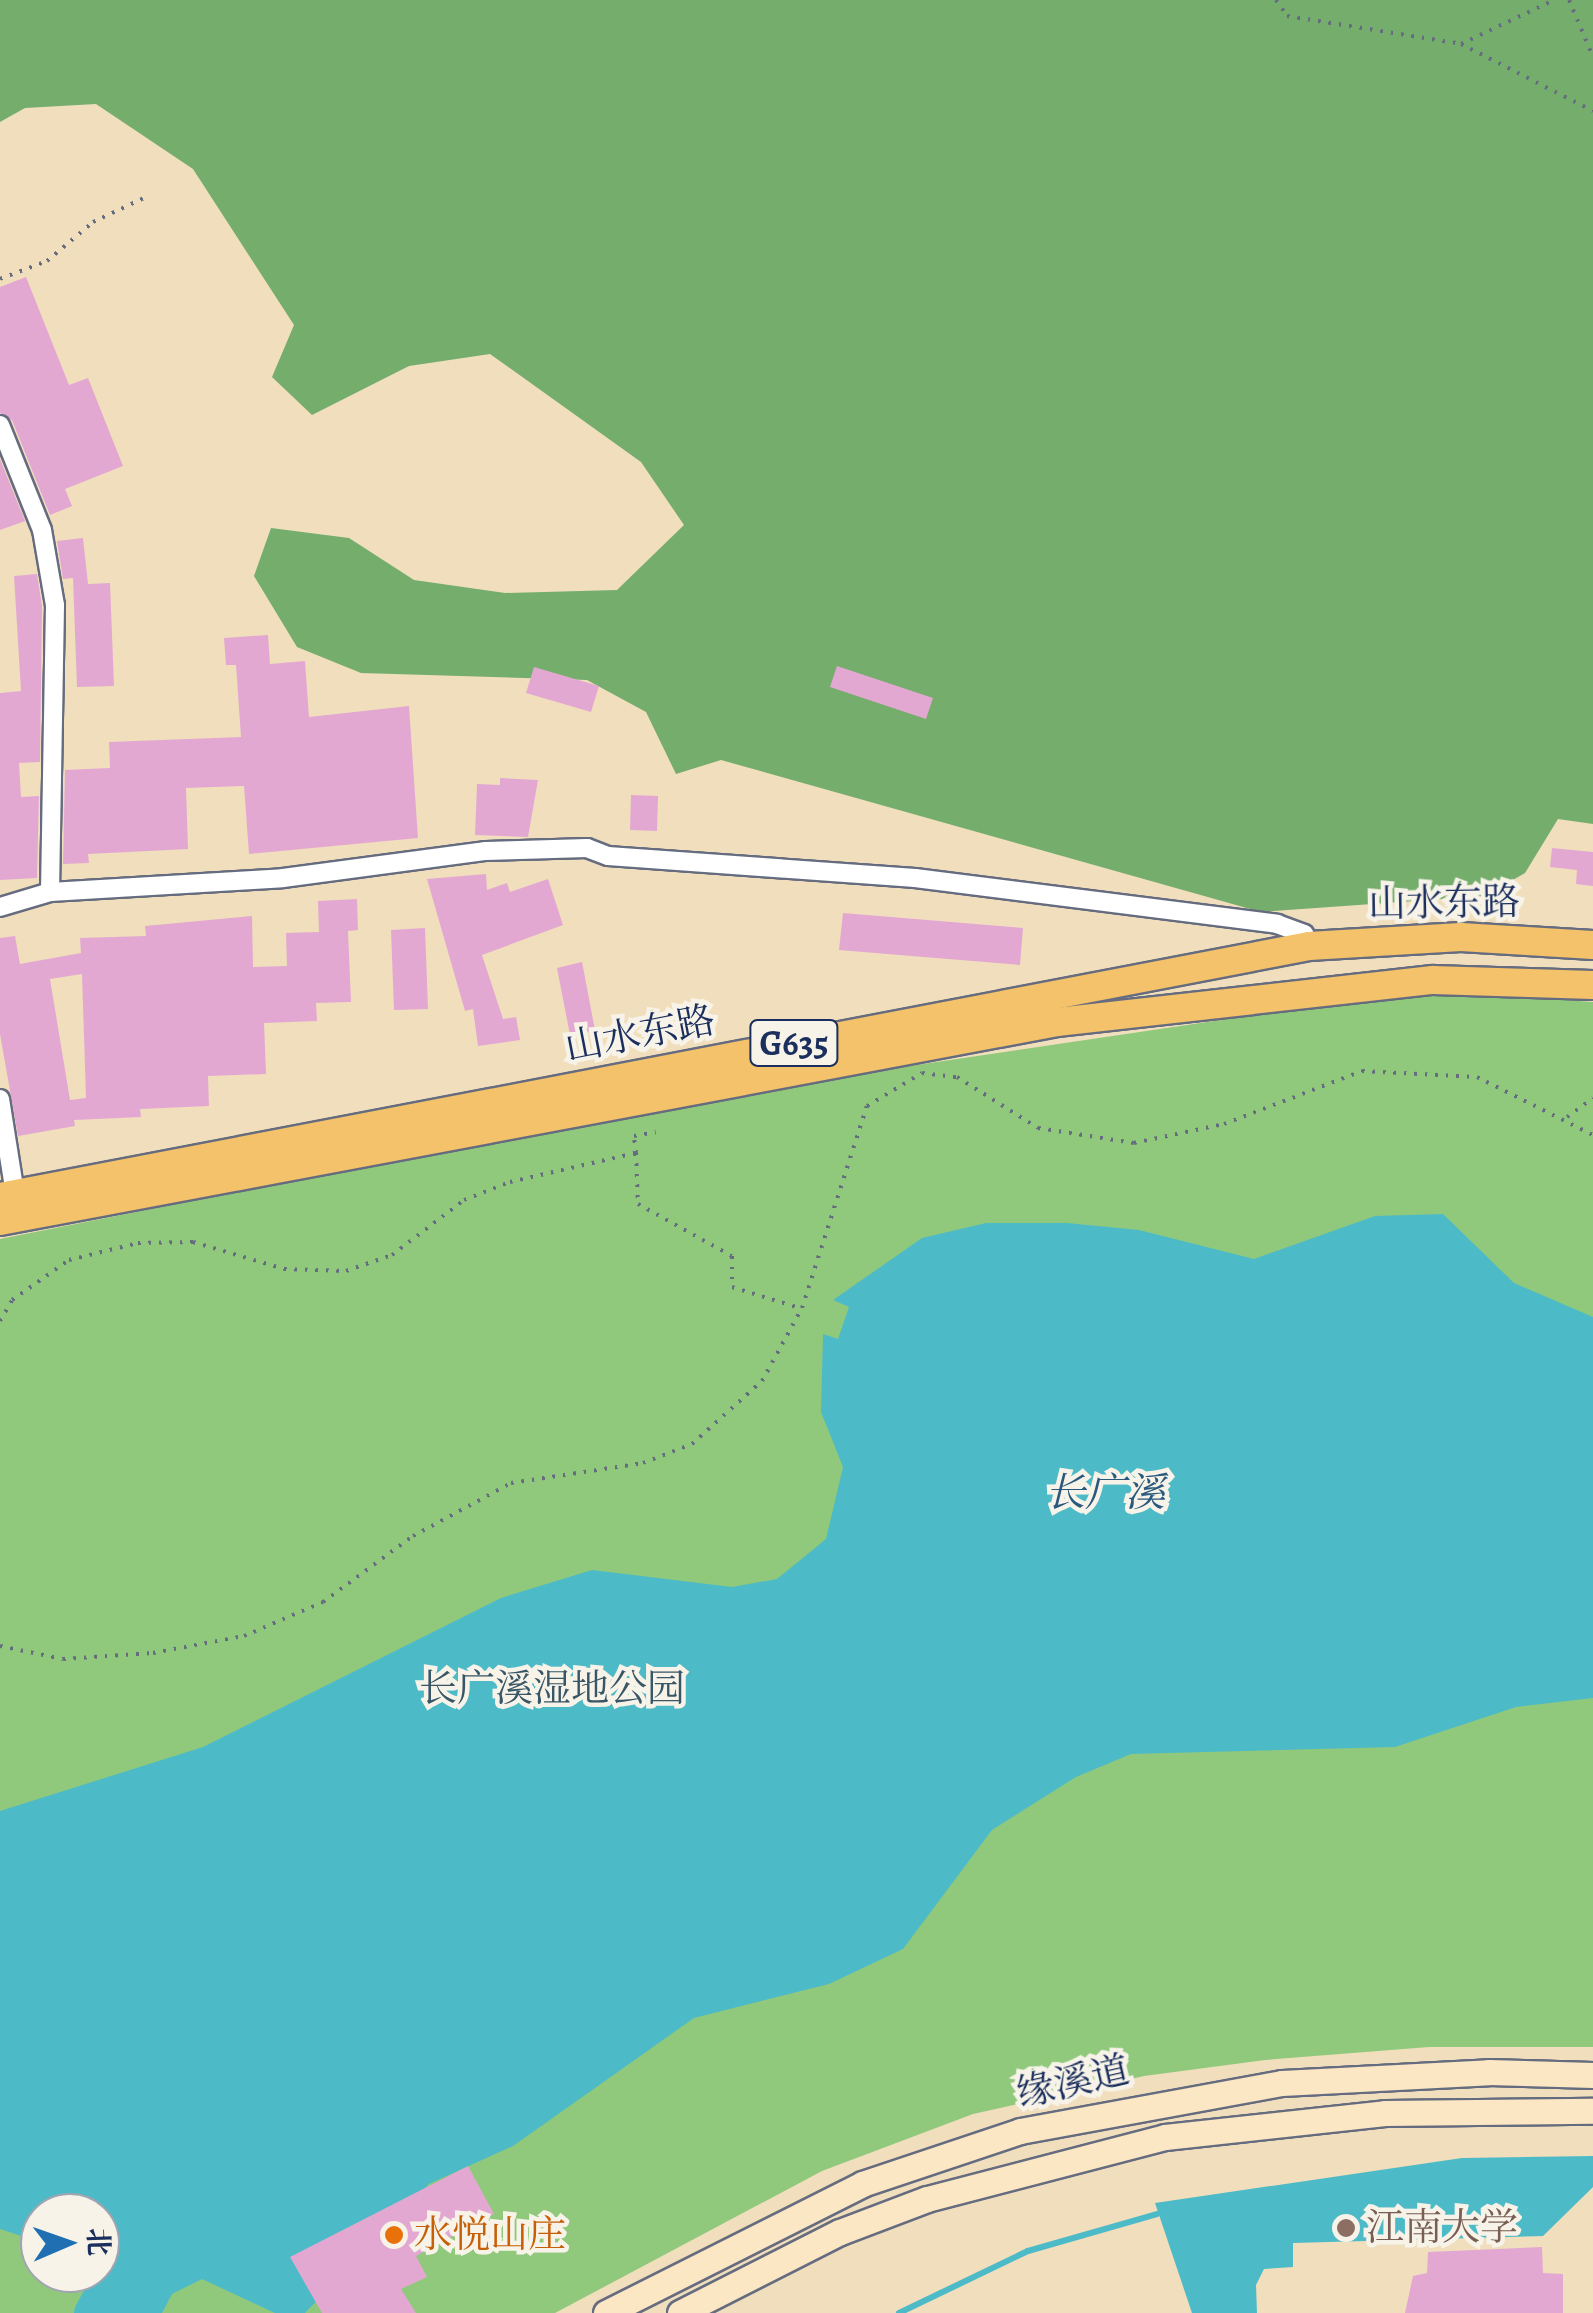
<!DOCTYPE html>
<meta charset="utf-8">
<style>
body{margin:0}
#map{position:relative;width:1593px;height:2313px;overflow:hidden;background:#f0debd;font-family:Alegreya,"Noto Serif SC",serif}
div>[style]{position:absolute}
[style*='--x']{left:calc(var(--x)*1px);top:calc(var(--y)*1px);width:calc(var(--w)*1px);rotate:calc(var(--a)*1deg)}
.green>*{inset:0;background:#90c97c}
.forest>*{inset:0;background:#74ad6c}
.water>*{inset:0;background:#4dbac7}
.stream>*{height:6px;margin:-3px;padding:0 3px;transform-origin:3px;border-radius:3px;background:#4dbac7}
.river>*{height:35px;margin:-17.5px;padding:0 17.5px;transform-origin:17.5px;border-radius:17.5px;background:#4dbac7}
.building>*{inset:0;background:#e3a8d2}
.path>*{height:4px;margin-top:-2px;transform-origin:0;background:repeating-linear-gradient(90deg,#666c7f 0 2.5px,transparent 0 10.5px)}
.roads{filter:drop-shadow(2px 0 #666c7f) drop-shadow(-2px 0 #666c7f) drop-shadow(0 2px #666c7f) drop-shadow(0 -2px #666c7f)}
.minor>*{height:18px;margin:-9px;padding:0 9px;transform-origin:9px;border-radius:9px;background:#fff}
.secondary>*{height:25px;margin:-12.5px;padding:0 12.5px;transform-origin:12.5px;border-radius:12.5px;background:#fbe7c3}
.trunk>*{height:28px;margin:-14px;padding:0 14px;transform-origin:14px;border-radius:14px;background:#f4c26a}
.dots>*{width:28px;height:28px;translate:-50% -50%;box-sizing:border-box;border:5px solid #f7f3e8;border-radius:50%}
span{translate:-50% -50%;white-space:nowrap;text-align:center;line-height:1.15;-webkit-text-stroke:9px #f7f3e8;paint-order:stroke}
.shield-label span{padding:2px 8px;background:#f7f3e8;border:2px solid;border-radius:8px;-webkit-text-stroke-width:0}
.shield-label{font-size:35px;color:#1b2f5e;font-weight:700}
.street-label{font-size:38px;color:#1b2f5e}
.park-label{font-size:38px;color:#385666}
.education-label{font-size:38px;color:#785e54}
.left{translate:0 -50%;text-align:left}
.food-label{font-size:38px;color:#c56008}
.water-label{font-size:40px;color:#2a597e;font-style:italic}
.north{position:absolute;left:20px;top:2193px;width:100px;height:100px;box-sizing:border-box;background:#f7f3e8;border:2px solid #9fa5b1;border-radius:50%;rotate:88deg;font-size:28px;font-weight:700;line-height:40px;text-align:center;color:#1b2f5e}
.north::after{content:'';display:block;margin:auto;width:35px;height:45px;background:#1f6fb2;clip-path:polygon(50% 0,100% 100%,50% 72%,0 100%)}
</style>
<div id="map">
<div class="green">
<div style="clip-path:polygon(evenodd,1487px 994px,1593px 1002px,1593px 2047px,1429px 2047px,1265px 2060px,1144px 2076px,973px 2114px,822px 2171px,555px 2313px,0 2313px,0 1239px,760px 1088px,1370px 998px,1487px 994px,40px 2213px,100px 2213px,100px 2273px,40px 2273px,40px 2213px)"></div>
</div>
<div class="forest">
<div style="clip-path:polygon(0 0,1593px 0,1593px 824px,1558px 819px,1525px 873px,1485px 896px,1261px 912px,721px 760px,676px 774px,646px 712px,587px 680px,361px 673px,297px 647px,254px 576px,271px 528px,349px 538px,414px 580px,505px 593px,617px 590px,684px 525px,641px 462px,490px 354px,409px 366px,312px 415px,272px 377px,294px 325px,193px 169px,96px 104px,25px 108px,0 122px)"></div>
</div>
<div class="water">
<div style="clip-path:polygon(1443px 1214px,1514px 1283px,1593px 1317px,1593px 1698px,1516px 1707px,1395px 1747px,1131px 1754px,1076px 1777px,992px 1830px,903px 1949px,829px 1984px,694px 2018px,513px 2146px,429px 2184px,305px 2313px,275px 2313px,202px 2279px,172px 2294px,162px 2313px,103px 2313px,111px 2297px,100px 2273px,100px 2213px,40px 2213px,40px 2242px,0 2229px,0 1811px,203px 1747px,501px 1598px,592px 1570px,732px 1587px,777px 1579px,826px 1539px,843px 1467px,821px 1412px,823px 1334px,838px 1339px,849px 1307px,833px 1300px,922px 1238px,986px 1223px,1067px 1223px,1139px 1230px,1254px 1259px,1375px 1216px)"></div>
<div style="clip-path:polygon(1593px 2156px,1593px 2187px,1543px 2236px,1293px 2243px,1293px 2267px,1264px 2269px,1256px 2285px,1257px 2313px,1192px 2313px,1155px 2203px,1462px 2158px)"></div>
</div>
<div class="stream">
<div style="--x:899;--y:2313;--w:143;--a:-25.7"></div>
<div style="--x:1028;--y:2251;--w:134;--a:-16"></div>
</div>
<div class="river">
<div style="--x:91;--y:2313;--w:77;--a:-62.1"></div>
</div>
<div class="building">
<div style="clip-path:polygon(26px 277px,69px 385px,88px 378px,123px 466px,65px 489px,72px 506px,50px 515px,12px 420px,0 413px,0 287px)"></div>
<div style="clip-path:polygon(0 459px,25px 521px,0 530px)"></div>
<div style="clip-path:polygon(83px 538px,88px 584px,110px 583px,114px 686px,77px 687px,73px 578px,63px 579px,57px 541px)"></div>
<div style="clip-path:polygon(37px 574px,42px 606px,40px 762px,19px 763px,21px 797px,39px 796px,37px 878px,0 880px,0 693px,21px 691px,14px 576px)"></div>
<div style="clip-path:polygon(268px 635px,270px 664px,305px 661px,309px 717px,409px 706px,418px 838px,249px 854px,244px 786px,186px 788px,188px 849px,88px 854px,89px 863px,63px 864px,65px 770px,110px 768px,109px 742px,241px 737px,236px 665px,226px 665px,224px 638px)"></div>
<div style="clip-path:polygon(837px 666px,933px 698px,926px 719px,830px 687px)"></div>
<div style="clip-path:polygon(534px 667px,599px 686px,591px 712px,526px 693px)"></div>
<div style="clip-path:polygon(500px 778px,538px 780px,528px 837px,475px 835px,477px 784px,500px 785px)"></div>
<div style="clip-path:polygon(631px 795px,658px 796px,657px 831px,630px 830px)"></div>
<div style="clip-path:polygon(1552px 848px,1593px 852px,1593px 886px,1576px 884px,1577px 870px,1550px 867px)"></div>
<div style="clip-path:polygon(486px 874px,487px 890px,507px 883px,510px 892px,548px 879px,563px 925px,482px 955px,503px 1019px,516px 1017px,520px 1040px,478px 1046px,473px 1009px,465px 1011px,427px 879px)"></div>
<div style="clip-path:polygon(evenodd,357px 899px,358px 930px,348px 931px,351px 1002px,316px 1003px,317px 1021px,264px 1023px,266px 1074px,208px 1076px,209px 1106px,140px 1109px,141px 1117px,74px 1120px,75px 1126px,18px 1136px,0 1034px,0 938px,15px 936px,20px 964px,81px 953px,80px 938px,146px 936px,145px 926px,252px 916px,253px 967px,287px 966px,286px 933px,319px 932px,318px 901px,357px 899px,82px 974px,86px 1098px,70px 1100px,50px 979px,82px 974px)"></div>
<div style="clip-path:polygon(843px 913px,1023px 928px,1020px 965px,839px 950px)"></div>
<div style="clip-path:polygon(425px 928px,428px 1009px,394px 1010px,391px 930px)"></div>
<div style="clip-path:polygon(582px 962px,595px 1030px,570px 1035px,557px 968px)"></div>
<div style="clip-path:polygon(468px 2166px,494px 2214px,416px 2256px,427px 2277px,401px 2289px,416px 2313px,322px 2313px,290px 2257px)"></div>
<div style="clip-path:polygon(1542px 2247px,1543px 2273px,1563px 2274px,1563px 2313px,1405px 2313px,1413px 2276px,1427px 2273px,1428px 2252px)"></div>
</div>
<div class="path">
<div style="--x:1276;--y:0;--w:19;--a:55"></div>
<div style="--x:1287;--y:16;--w:176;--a:9.1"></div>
<div style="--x:1461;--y:44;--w:103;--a:-25.3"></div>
<div style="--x:1569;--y:0;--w:62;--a:67.2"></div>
<div style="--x:1461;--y:44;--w:148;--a:26.9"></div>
<div style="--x:0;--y:279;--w:50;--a:-21"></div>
<div style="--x:47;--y:261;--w:60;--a:-40.3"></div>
<div style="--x:93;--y:222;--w:56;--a:-25.2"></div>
<div style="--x:1567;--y:1117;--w:32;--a:-36"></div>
<div style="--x:636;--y:1153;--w:17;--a:-97"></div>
<div style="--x:634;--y:1136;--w:22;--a:-10"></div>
<div style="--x:0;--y:1321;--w:24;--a:-60"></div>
<div style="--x:12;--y:1300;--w:70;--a:-35.1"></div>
<div style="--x:69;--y:1260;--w:71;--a:-13.8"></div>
<div style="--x:138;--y:1243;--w:55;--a:-1"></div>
<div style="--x:193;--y:1242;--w:95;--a:16.5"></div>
<div style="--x:284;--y:1269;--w:62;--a:1.8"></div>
<div style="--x:346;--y:1271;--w:49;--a:-19.2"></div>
<div style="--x:392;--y:1255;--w:91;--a:-37.4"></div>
<div style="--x:464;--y:1200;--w:49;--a:-21.4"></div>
<div style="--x:510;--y:1182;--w:129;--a:-13"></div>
<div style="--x:636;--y:1153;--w:51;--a:87.8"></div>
<div style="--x:638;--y:1204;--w:107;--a:29"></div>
<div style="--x:732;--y:1256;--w:31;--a:90"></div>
<div style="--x:732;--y:1287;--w:71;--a:17.2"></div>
<div style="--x:0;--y:1646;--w:64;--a:11.7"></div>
<div style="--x:63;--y:1659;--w:90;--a:-3.8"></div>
<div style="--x:153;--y:1653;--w:93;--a:-10.6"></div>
<div style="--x:244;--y:1636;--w:86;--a:-23.3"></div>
<div style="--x:323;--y:1602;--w:112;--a:-36.3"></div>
<div style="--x:413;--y:1536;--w:111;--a:-28.4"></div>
<div style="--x:511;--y:1483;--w:134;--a:-8.6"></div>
<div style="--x:643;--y:1463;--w:53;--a:-21.2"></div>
<div style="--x:692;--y:1444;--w:94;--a:-42"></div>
<div style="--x:762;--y:1381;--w:83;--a:-61.3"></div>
<div style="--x:802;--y:1308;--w:212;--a:-72.2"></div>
<div style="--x:867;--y:1106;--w:64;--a:-31"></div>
<div style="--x:922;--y:1073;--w:35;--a:7"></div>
<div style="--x:957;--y:1077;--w:96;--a:32.2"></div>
<div style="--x:1038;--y:1128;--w:97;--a:8.9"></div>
<div style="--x:1134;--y:1143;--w:92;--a:-11.9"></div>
<div style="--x:1224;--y:1124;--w:148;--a:-21"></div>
<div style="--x:1362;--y:1071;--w:115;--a:3"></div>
<div style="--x:1477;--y:1077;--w:130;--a:26.6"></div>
</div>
<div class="roads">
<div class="minor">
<div style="--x:0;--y:425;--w:113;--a:68.2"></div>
<div style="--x:42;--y:530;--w:76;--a:80.2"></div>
<div style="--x:55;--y:605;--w:287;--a:91"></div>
<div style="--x:0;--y:907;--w:52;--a:-16.7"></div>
<div style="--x:50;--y:892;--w:233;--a:-3.4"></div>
<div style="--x:283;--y:878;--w:205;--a:-7.6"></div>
<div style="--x:486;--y:851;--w:101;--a:-1.7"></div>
<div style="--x:587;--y:848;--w:22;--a:21"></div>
<div style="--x:608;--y:856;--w:308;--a:4.1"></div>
<div style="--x:915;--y:878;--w:365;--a:7.2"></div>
<div style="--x:1277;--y:924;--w:29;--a:20"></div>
<div style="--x:1304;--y:934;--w:13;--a:67"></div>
<div style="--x:0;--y:1099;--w:96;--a:81"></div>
</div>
<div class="secondary">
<div style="--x:606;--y:2313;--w:287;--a:-26.7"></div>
<div style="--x:862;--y:2184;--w:167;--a:-18.5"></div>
<div style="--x:1020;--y:2131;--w:266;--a:-10.4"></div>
<div style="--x:1282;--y:2083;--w:207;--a:-3"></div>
<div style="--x:1489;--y:2072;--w:104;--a:1.7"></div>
<div style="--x:680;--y:2313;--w:179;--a:-26.9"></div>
<div style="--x:840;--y:2232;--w:93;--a:-20.8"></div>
<div style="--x:927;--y:2199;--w:246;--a:-14.6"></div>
<div style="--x:1165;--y:2137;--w:221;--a:-6.2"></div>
<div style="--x:1385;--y:2113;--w:208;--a:-0.6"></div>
</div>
<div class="trunk">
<div style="--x:0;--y:1197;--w:1333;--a:-10.85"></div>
<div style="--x:1309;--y:946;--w:152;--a:-3.4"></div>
<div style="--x:1461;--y:937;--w:132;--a:3.5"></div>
<div style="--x:0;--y:1221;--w:1076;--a:-10.66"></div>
<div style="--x:1057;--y:1022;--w:378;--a:-6.4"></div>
<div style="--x:1433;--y:980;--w:160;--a:1.8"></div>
</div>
</div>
<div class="dots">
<div style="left:1346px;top:2228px;background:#8d6e63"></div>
<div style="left:394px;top:2235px;background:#e8710a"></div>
</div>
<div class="shield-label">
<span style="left:794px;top:1043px">G635</span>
</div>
<div class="street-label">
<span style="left:1444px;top:903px;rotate:-1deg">山水东路</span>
<span style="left:640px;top:1034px;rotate:-11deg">山水东路</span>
<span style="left:1073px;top:2082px;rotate:-13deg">缘溪道</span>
</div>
<div class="park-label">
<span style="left:552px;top:1689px">长广溪湿地公园</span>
</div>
<div class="education-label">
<span class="left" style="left:1366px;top:2228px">江南大学</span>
</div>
<div class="food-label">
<span class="left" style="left:414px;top:2235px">水悦山庄</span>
</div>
<div class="water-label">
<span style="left:1105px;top:1493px">长广溪</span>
</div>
<div class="north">北</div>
</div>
